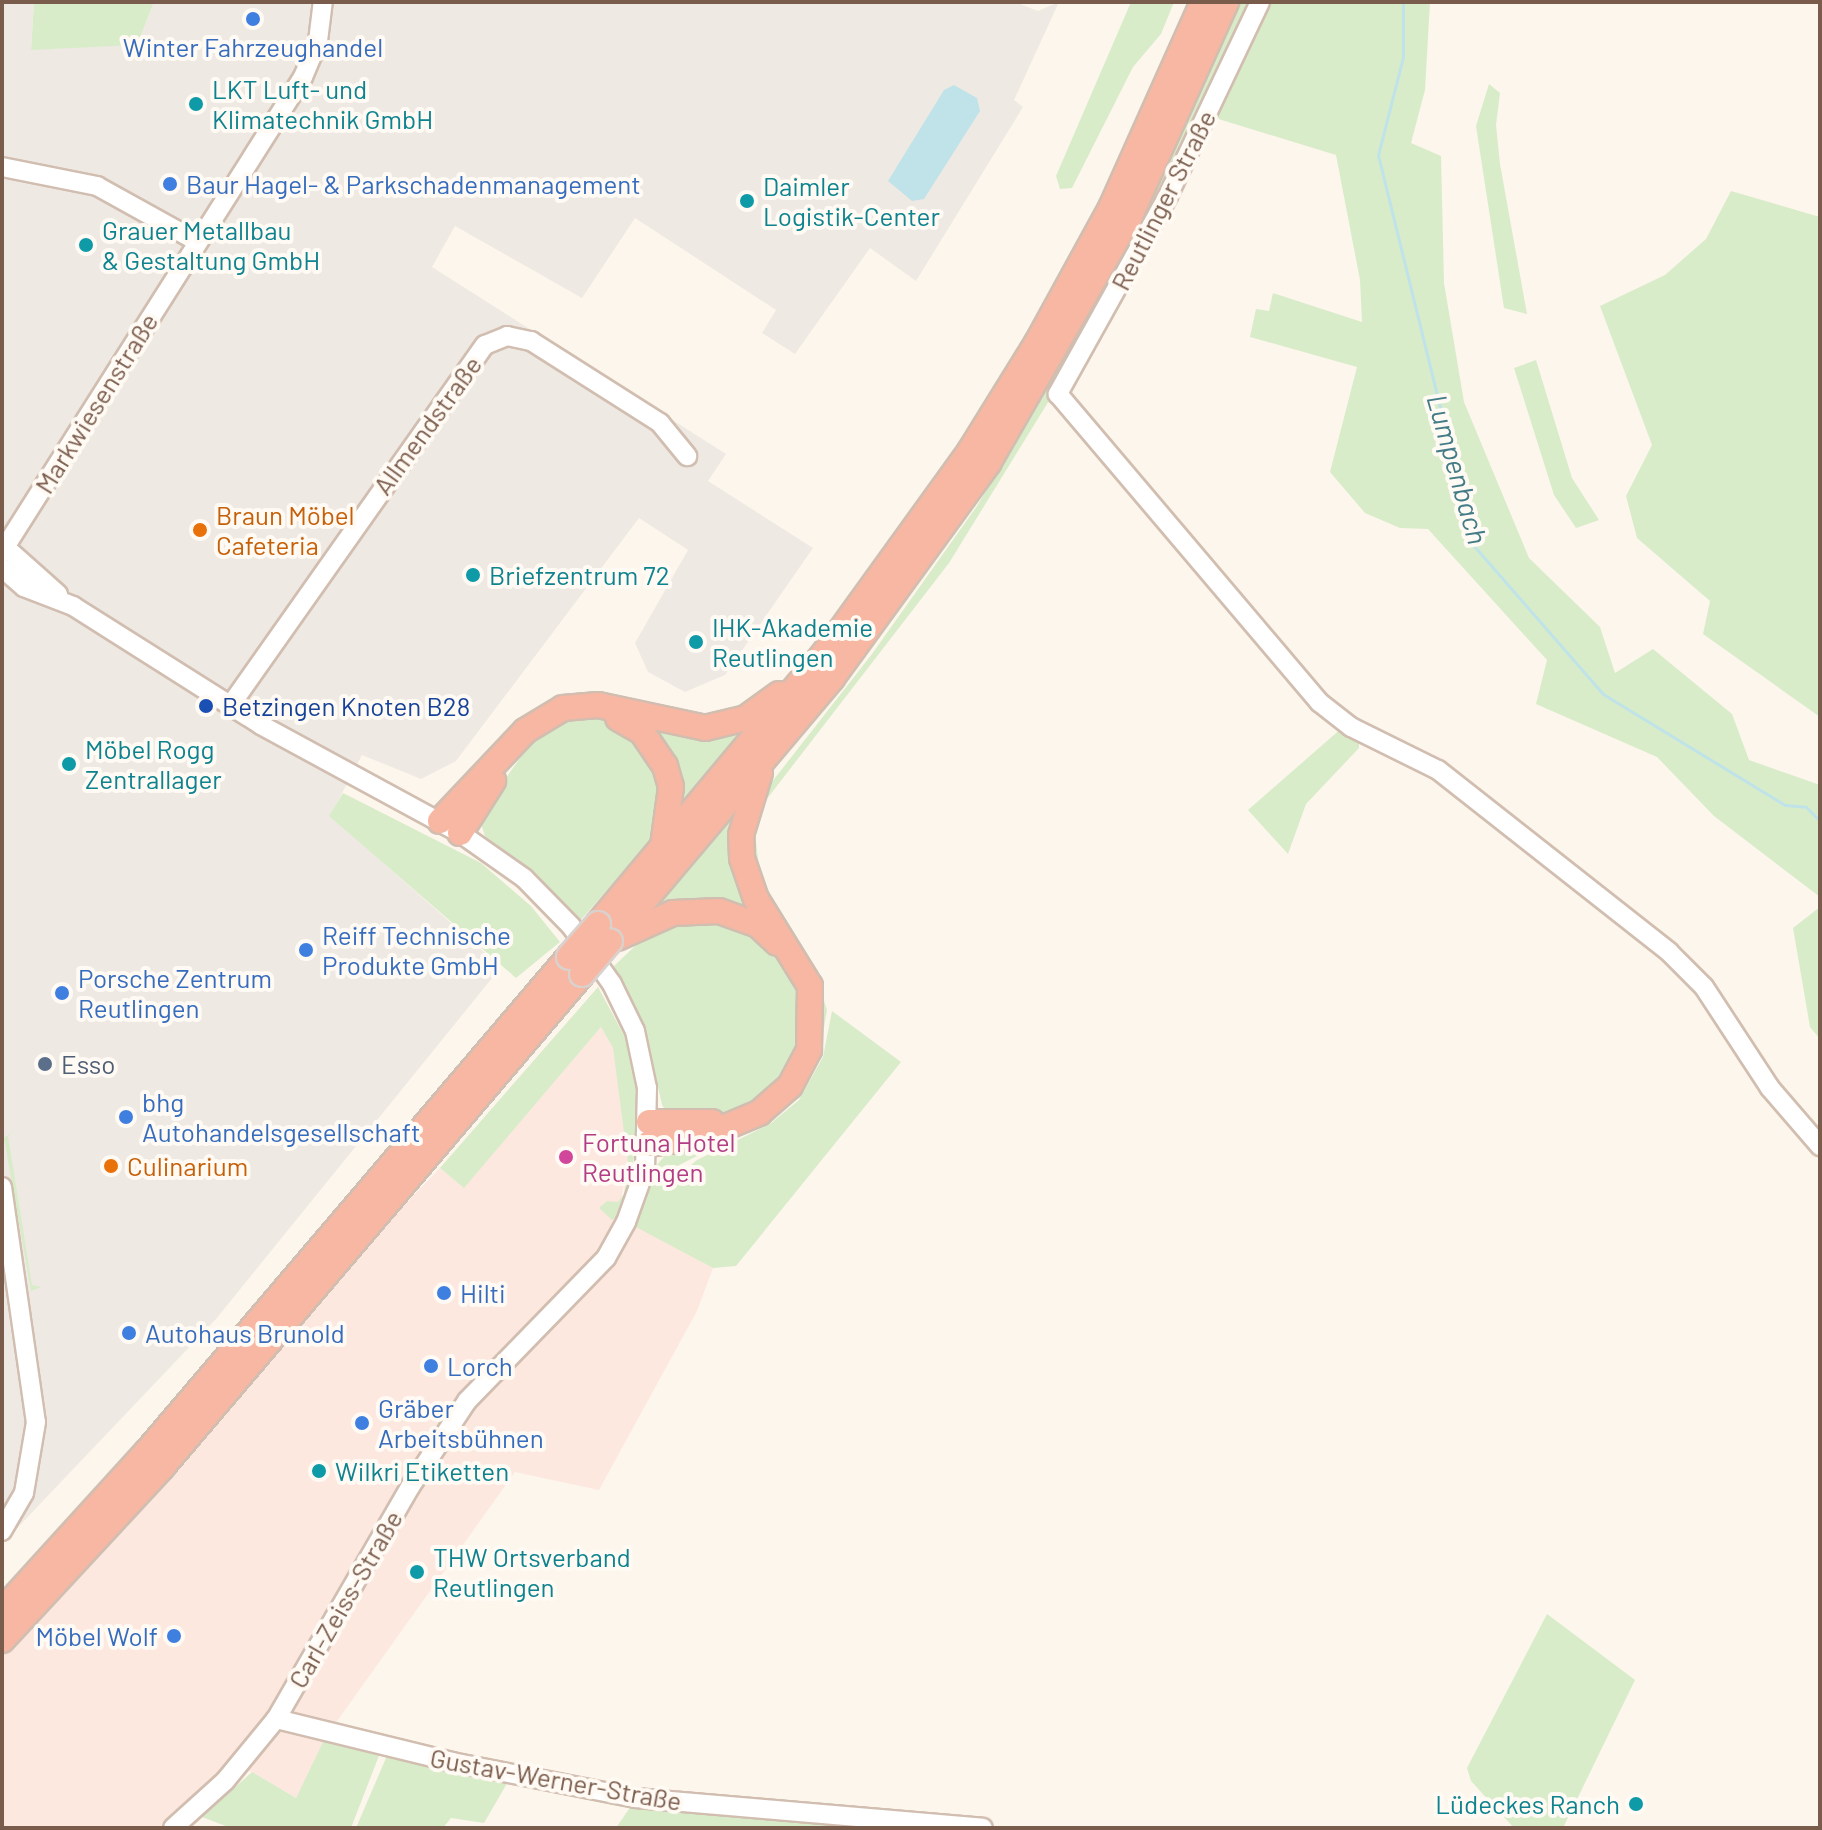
<!DOCTYPE html>
<meta charset="utf-8">
<style>
body{margin:0}
#map{position:relative;width:1822px;height:1830px;overflow:hidden;background:#fdf6ec;font-family:Barlow,sans-serif}
div>[style]{position:absolute}
[style*='--x']{left:calc(var(--x)*1px);top:calc(var(--y)*1px);width:calc(var(--w)*1px);rotate:calc(var(--a)*1deg)}
.commercial>*{inset:0;background:#fde8e0}
.industrial>*{inset:0;background:#efe9e4}
.green>*{inset:0;background:#d8ecc9}
.water>*{inset:0;background:#bfe3e8}
.stream>*{height:3px;margin:-1.5px;padding:0 1.5px;transform-origin:1.5px;border-radius:1.5px;background:#bfe3e8}
.roads{filter:drop-shadow(2px 0 #d1beb0) drop-shadow(-2px 0 #d1beb0) drop-shadow(0 2px #d1beb0) drop-shadow(0 -2px #d1beb0)}
.minor>*{height:18px;margin:-9px;padding:0 9px;transform-origin:9px;border-radius:9px;background:#fff}
.highway>*{height:24px;margin:-12px;padding:0 12px;transform-origin:12px;border-radius:12px;background:#f7b7a3}
.bridges{filter:drop-shadow(2px 0 #dad1cd) drop-shadow(-2px 0 #dad1cd) drop-shadow(0 2px #dad1cd) drop-shadow(0 -2px #dad1cd)}
.highway-bridge>*{height:24px;margin:-12px;padding:0 12px;transform-origin:12px;border-radius:12px;background:#f7b7a3}
.dots>*{width:22px;height:22px;translate:-50% -50%;box-sizing:border-box;border:4px solid #fffaf3;border-radius:50%}
span{translate:-50% -50%;white-space:nowrap;text-align:center;line-height:1.15;-webkit-text-stroke:8px #fffaf3;paint-order:stroke}
.shop-label{font-size:26px;color:#366cbe}
.left{translate:0 -50%;text-align:left}
.right{translate:-100% -50%;text-align:right}
.culture-label{font-size:26px;color:#0d838f}
.street-label{font-size:26px;color:#7a5c4d}
.food-label{font-size:26px;color:#c56008}
.transit-label{font-size:26px;color:#164399}
.service-label{font-size:26px;color:#4e5e75}
.hotel-label{font-size:26px;color:#b23c85}
.water-label{font-size:28px;color:#437c86;font-style:italic}
.frame{position:absolute;inset:0;border:4px solid #7a5c4d;pointer-events:none}
</style>
<div id="map">
<div class="commercial">
<div style="clip-path:polygon(601px 1027px,613px 1048px,625px 1112px,628px 1163px,618px 1216px,713px 1268px,697px 1311px,599px 1490px,515px 1472px,330px 1731px,296px 1798px,236px 1763px,168px 1828px,2px 1828px,2px 1654px,170px 1476px,356px 1255px,440px 1168px,464px 1187px)"></div>
</div>
<div class="industrial">
<div style="clip-path:polygon(2px 2px,34px 2px,31px 49px,137px 45px,154px 2px,1015px 2px,1038px 11px,1059px 2px,1014px 100px,1023px 107px,916px 281px,870px 248px,795px 354px,762px 333px,776px 310px,635px 218px,582px 298px,455px 226px,432px 267px,726px 454px,708px 481px,813px 548px,725px 675px,685px 692px,648px 672px,635px 643px,688px 550px,639px 518px,456px 761px,421px 779px,362px 755px,330px 816px,501px 967px,216px 1319px,2px 1544px)"></div>
</div>
<div class="green">
<div style="clip-path:polygon(34px 2px,154px 2px,137px 45px,31px 50px)"></div>
<div style="clip-path:polygon(1131px 2px,1174px 2px,1161px 34px,1133px 67px,1072px 188px,1060px 189px,1056px 176px)"></div>
<div style="clip-path:polygon(1238px 2px,1254px 2px,1203px 114px,1055px 391px,949px 563px,763px 804px,755px 833px,760px 877px,812px 962px,827px 1010px,822px 1039px,805px 1082px,757px 1125px,664px 1173px,656px 1166px,669px 1151px,762px 1116px,804px 1072px,812px 1052px,818px 1008px,805px 965px,753px 877px,748px 847px,757px 801px,872px 654px,977px 506px,1093px 310px,1165px 169px)"></div>
<div style="clip-path:polygon(1265px 2px,1430px 2px,1425px 90px,1411px 143px,1441px 156px,1444px 283px,1464px 402px,1529px 558px,1600px 627px,1615px 673px,1653px 649px,1732px 714px,1749px 760px,1820px 785px,1820px 897px,1714px 816px,1657px 757px,1536px 704px,1547px 660px,1428px 529px,1400px 528px,1365px 513px,1330px 472px,1357px 367px,1250px 337px,1256px 309px,1269px 311px,1273px 293px,1362px 322px,1360px 280px,1336px 155px,1212px 117px)"></div>
<div style="clip-path:polygon(1489px 84px,1500px 93px,1496px 125px,1500px 164px,1527px 314px,1504px 308px,1476px 126px)"></div>
<div style="clip-path:polygon(1731px 191px,1820px 217px,1820px 717px,1703px 634px,1710px 601px,1637px 538px,1626px 496px,1652px 445px,1600px 306px,1665px 275px,1706px 239px)"></div>
<div style="clip-path:polygon(1536px 360px,1572px 478px,1599px 520px,1576px 528px,1554px 495px,1514px 368px)"></div>
<div style="clip-path:polygon(576px 718px,614px 721px,662px 767px,661px 828px,580px 921px,549px 887px,485px 836px,482px 827px,482px 812px,525px 751px,545px 732px)"></div>
<div style="clip-path:polygon(648px 724px,749px 725px,676px 825px)"></div>
<div style="clip-path:polygon(1343px 727px,1359px 740px,1359px 748px,1306px 804px,1288px 854px,1248px 810px)"></div>
<div style="clip-path:polygon(343px 793px,481px 863px,531px 906px,560px 942px,516px 978px,329px 816px)"></div>
<div style="clip-path:polygon(746px 794px,759px 914px,637px 926px)"></div>
<div style="clip-path:polygon(1820px 907px,1820px 1039px,1810px 1027px,1793px 928px)"></div>
<div style="clip-path:polygon(695px 915px,771px 941px,801px 989px,800px 1048px,782px 1079px,754px 1104px,720px 1118px,669px 1115px,662px 1105px,645px 1029px,614px 966px,656px 926px)"></div>
<div style="clip-path:polygon(598px 987px,626px 1039px,638px 1096px,632px 1181px,618px 1216px,612px 1220px,599px 1208px,607px 1201px,618px 1202px,624px 1194px,628px 1163px,613px 1048px,601px 1027px,464px 1188px,440px 1168px)"></div>
<div style="clip-path:polygon(832px 1011px,901px 1062px,736px 1266px,713px 1268px,634px 1226px,654px 1173px,679px 1175px,697px 1160px,770px 1124px,799px 1100px,823px 1057px)"></div>
<div style="clip-path:polygon(16px 1129px,8px 1136px,32px 1285px,41px 1287px,31px 1291px,4px 1138px)"></div>
<div style="clip-path:polygon(1547px 1614px,1635px 1680px,1563px 1828px,1514px 1828px,1471px 1781px,1467px 1768px)"></div>
<div style="clip-path:polygon(326px 1736px,380px 1753px,351px 1828px,231px 1828px,202px 1817px,252px 1772px,296px 1798px)"></div>
<div style="clip-path:polygon(389px 1751px,509px 1780px,484px 1823px,451px 1818px,443px 1828px,356px 1828px)"></div>
<div style="clip-path:polygon(633px 1803px,933px 1828px,616px 1828px)"></div>
</div>
<div class="water">
<div style="clip-path:polygon(954px 85px,977px 98px,980px 111px,924px 199px,912px 201px,888px 181px,944px 90px)"></div>
</div>
<div class="stream">
<div style="--x:1403;--y:2;--w:55;--a:90"></div>
<div style="--x:1403;--y:57;--w:101;--a:104.3"></div>
<div style="--x:1378;--y:155;--w:403;--a:76.2"></div>
<div style="--x:1474;--y:546;--w:196;--a:48.9"></div>
<div style="--x:1603;--y:694;--w:213;--a:31.4"></div>
<div style="--x:1785;--y:805;--w:21;--a:5"></div>
<div style="--x:1806;--y:807;--w:20;--a:45"></div>
</div>
<div class="roads">
<div class="minor">
<div style="--x:1260;--y:2;--w:215;--a:115.4"></div>
<div style="--x:1168;--y:196;--w:227;--a:119.1"></div>
<div style="--x:1058;--y:394;--w:404;--a:49.7"></div>
<div style="--x:1319;--y:702;--w:41;--a:38"></div>
<div style="--x:1351;--y:727;--w:97;--a:26.3"></div>
<div style="--x:1438;--y:770;--w:294;--a:38.2"></div>
<div style="--x:1669;--y:952;--w:49;--a:45"></div>
<div style="--x:1704;--y:987;--w:121;--a:56.8"></div>
<div style="--x:1770;--y:1088;--w:77;--a:49.2"></div>
<div style="--x:2;--y:167;--w:97;--a:11.3"></div>
<div style="--x:97;--y:186;--w:115;--a:29"></div>
<div style="--x:5;--y:547;--w:71;--a:41.6"></div>
<div style="--x:2;--y:552;--w:562;--a:-57.64"></div>
<div style="--x:303;--y:77;--w:39;--a:-67"></div>
<div style="--x:318;--y:41;--w:39;--a:-83"></div>
<div style="--x:2;--y:568;--w:29;--a:41"></div>
<div style="--x:24;--y:587;--w:53;--a:21.2"></div>
<div style="--x:73;--y:606;--w:222;--a:32.3"></div>
<div style="--x:261;--y:725;--w:226;--a:28.5"></div>
<div style="--x:460;--y:833;--w:78;--a:35.1"></div>
<div style="--x:524;--y:878;--w:67;--a:45.6"></div>
<div style="--x:571;--y:926;--w:71;--a:54.7"></div>
<div style="--x:612;--y:984;--w:52;--a:63.9"></div>
<div style="--x:635;--y:1031;--w:58;--a:78.1"></div>
<div style="--x:647;--y:1088;--w:81;--a:91.4"></div>
<div style="--x:645;--y:1169;--w:56;--a:109.7"></div>
<div style="--x:626;--y:1222;--w:41;--a:119.1"></div>
<div style="--x:606;--y:1258;--w:199;--a:134.2"></div>
<div style="--x:467;--y:1401;--w:103;--a:123.5"></div>
<div style="--x:410;--y:1487;--w:268;--a:120"></div>
<div style="--x:276;--y:1719;--w:80;--a:129.4"></div>
<div style="--x:225;--y:1781;--w:70;--a:137.9"></div>
<div style="--x:230;--y:706;--w:442;--a:-54.8"></div>
<div style="--x:485;--y:345;--w:24;--a:-22"></div>
<div style="--x:507;--y:336;--w:25;--a:12"></div>
<div style="--x:531;--y:341;--w:153;--a:32.4"></div>
<div style="--x:660;--y:423;--w:43;--a:50.7"></div>
<div style="--x:2;--y:1187;--w:237;--a:81.8"></div>
<div style="--x:36;--y:1422;--w:72;--a:99.6"></div>
<div style="--x:24;--y:1493;--w:44;--a:120.1"></div>
<div style="--x:276;--y:1719;--w:181;--a:13.7"></div>
<div style="--x:452;--y:1762;--w:187;--a:11.1"></div>
<div style="--x:636;--y:1798;--w:348;--a:4.9"></div>
</div>
<div class="highway">
<div style="--x:618;--y:718;--w:28;--a:30"></div>
<div style="--x:642;--y:732;--w:41;--a:55.9"></div>
<div style="--x:665;--y:766;--w:22;--a:74"></div>
<div style="--x:671;--y:787;--w:60;--a:97.7"></div>
<div style="--x:440;--y:821;--w:124;--a:-46.6"></div>
<div style="--x:525;--y:731;--w:44;--a:-31.2"></div>
<div style="--x:563;--y:708;--w:35;--a:-5"></div>
<div style="--x:598;--y:705;--w:109;--a:12.1"></div>
<div style="--x:705;--y:728;--w:42;--a:-13.7"></div>
<div style="--x:746;--y:718;--w:41;--a:-36"></div>
<div style="--x:460;--y:833;--w:62;--a:-57.6"></div>
<div style="--x:598;--y:924;--w:351;--a:-50.1"></div>
<div style="--x:823;--y:655;--w:251;--a:-54.2"></div>
<div style="--x:970;--y:451;--w:127;--a:-58.2"></div>
<div style="--x:1037;--y:343;--w:154;--a:-61.3"></div>
<div style="--x:1111;--y:208;--w:226;--a:-65.9"></div>
<div style="--x:617;--y:938;--w:61;--a:-24.1"></div>
<div style="--x:673;--y:913;--w:46;--a:-2.5"></div>
<div style="--x:719;--y:911;--w:41;--a:19.7"></div>
<div style="--x:758;--y:925;--w:26;--a:43"></div>
<div style="--x:610;--y:941;--w:344;--a:-49.8"></div>
<div style="--x:832;--y:678;--w:266;--a:-54"></div>
<div style="--x:988;--y:463;--w:283;--a:-60.1"></div>
<div style="--x:1129;--y:218;--w:237;--a:-65.8"></div>
<div style="--x:649;--y:1122;--w:63;--a:0"></div>
<div style="--x:648;--y:1144;--w:57;--a:-8.1"></div>
<div style="--x:704;--y:1136;--w:60;--a:-22.7"></div>
<div style="--x:759;--y:1113;--w:41;--a:-41.1"></div>
<div style="--x:790;--y:1086;--w:41;--a:-62.2"></div>
<div style="--x:809;--y:1050;--w:64;--a:-89.1"></div>
<div style="--x:810;--y:986;--w:102;--a:-121.8"></div>
<div style="--x:756;--y:899;--w:43;--a:-108.9"></div>
<div style="--x:742;--y:858;--w:23;--a:-92"></div>
<div style="--x:741;--y:835;--w:65;--a:-73"></div>
<div style="--x:2;--y:1611;--w:214;--a:-47.7"></div>
<div style="--x:146;--y:1453;--w:652;--a:-49.54"></div>
<div style="--x:2;--y:1640;--w:236;--a:-47.2"></div>
<div style="--x:162;--y:1467;--w:648;--a:-49.57"></div>
</div>
</div>
<div class="bridges">
<div class="highway-bridge">
<div style="--x:569;--y:957;--w:44;--a:-48.7"></div>
<div style="--x:582;--y:974;--w:43;--a:-49.7"></div>
</div>
</div>
<div class="dots">
<div style="left:253px;top:19px;background:#3f7fe0"></div>
<div style="left:196px;top:104px;background:#0f9aa8"></div>
<div style="left:170px;top:184px;background:#3f7fe0"></div>
<div style="left:747px;top:201px;background:#0f9aa8"></div>
<div style="left:86px;top:245px;background:#0f9aa8"></div>
<div style="left:200px;top:530px;background:#e8710a"></div>
<div style="left:473px;top:575px;background:#0f9aa8"></div>
<div style="left:696px;top:642px;background:#0f9aa8"></div>
<div style="left:206px;top:706px;background:#1a4fb4"></div>
<div style="left:69px;top:764px;background:#0f9aa8"></div>
<div style="left:306px;top:950px;background:#3f7fe0"></div>
<div style="left:62px;top:993px;background:#3f7fe0"></div>
<div style="left:45px;top:1064px;background:#5c6f8a"></div>
<div style="left:126px;top:1117px;background:#3f7fe0"></div>
<div style="left:566px;top:1157px;background:#d1479c"></div>
<div style="left:111px;top:1166px;background:#e8710a"></div>
<div style="left:444px;top:1293px;background:#3f7fe0"></div>
<div style="left:129px;top:1333px;background:#3f7fe0"></div>
<div style="left:431px;top:1366px;background:#3f7fe0"></div>
<div style="left:362px;top:1423px;background:#3f7fe0"></div>
<div style="left:319px;top:1471px;background:#0f9aa8"></div>
<div style="left:417px;top:1572px;background:#0f9aa8"></div>
<div style="left:174px;top:1636px;background:#3f7fe0"></div>
<div style="left:1636px;top:1804px;background:#0f9aa8"></div>
</div>
<div class="shop-label">
<span style="left:253px;top:47px">Winter Fahrzeughandel</span>
<span class="left" style="left:186px;top:184px">Baur Hagel- &amp; Parkschadenmanagement</span>
<span class="left" style="left:322px;top:950px">Reiff Technische<br>Produkte GmbH</span>
<span class="left" style="left:78px;top:993px">Porsche Zentrum<br>Reutlingen</span>
<span class="left" style="left:142px;top:1117px">bhg<br>Autohandelsgesellschaft</span>
<span class="left" style="left:460px;top:1293px">Hilti</span>
<span class="left" style="left:145px;top:1333px">Autohaus Brunold</span>
<span class="left" style="left:447px;top:1366px">Lorch</span>
<span class="left" style="left:378px;top:1423px">Gräber<br>Arbeitsbühnen</span>
<span class="right" style="left:158px;top:1636px">Möbel Wolf</span>
</div>
<div class="culture-label">
<span class="left" style="left:212px;top:104px">LKT Luft- und<br>Klimatechnik GmbH</span>
<span class="left" style="left:763px;top:201px">Daimler<br>Logistik-Center</span>
<span class="left" style="left:102px;top:245px">Grauer Metallbau<br>&amp; Gestaltung GmbH</span>
<span class="left" style="left:489px;top:575px">Briefzentrum 72</span>
<span class="left" style="left:712px;top:642px">IHK-Akademie<br>Reutlingen</span>
<span class="left" style="left:85px;top:764px">Möbel Rogg<br>Zentrallager</span>
<span class="left" style="left:335px;top:1471px">Wilkri Etiketten</span>
<span class="left" style="left:433px;top:1572px">THW Ortsverband<br>Reutlingen</span>
<span class="right" style="left:1620px;top:1804px">Lüdeckes Ranch</span>
</div>
<div class="street-label">
<span style="left:1163px;top:200px;rotate:-63deg">Reutlinger Straße</span>
<span style="left:96px;top:403px;rotate:-58deg">Markwiesenstraße</span>
<span style="left:427px;top:425px;rotate:-54deg">Allmendstraße</span>
<span style="left:345px;top:1599px;rotate:-60deg">Carl-Zeiss-Straße</span>
<span style="left:556px;top:1779px;rotate:10deg">Gustav-Werner-Straße</span>
</div>
<div class="food-label">
<span class="left" style="left:216px;top:530px">Braun Möbel<br>Cafeteria</span>
<span class="left" style="left:127px;top:1166px">Culinarium</span>
</div>
<div class="transit-label">
<span class="left" style="left:222px;top:706px">Betzingen Knoten B28</span>
</div>
<div class="service-label">
<span class="left" style="left:61px;top:1064px">Esso</span>
</div>
<div class="hotel-label">
<span class="left" style="left:582px;top:1157px">Fortuna Hotel<br>Reutlingen</span>
</div>
<div class="water-label">
<span style="left:1458px;top:469px;rotate:74deg">Lumpenbach</span>
</div>
<div class="frame"></div>
</div>
